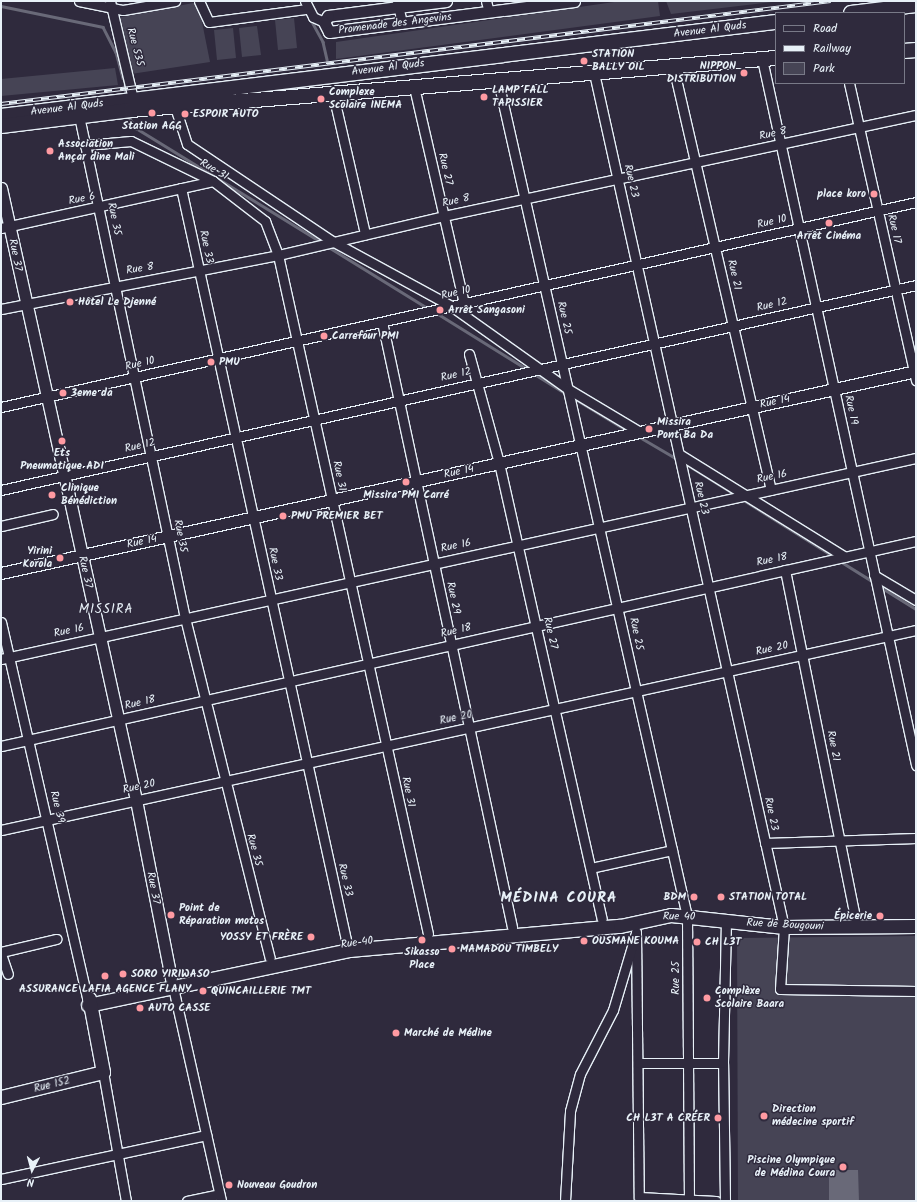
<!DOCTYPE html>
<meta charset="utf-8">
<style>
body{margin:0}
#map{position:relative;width:917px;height:1202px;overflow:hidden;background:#2f2a3d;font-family:Kalam,sans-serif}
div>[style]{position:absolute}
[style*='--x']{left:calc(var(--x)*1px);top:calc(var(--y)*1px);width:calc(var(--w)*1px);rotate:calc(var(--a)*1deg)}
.green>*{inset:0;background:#464455}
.water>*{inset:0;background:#696978}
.stream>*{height:2.5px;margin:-1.25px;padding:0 1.25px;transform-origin:1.25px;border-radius:1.25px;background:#696978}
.roads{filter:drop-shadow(1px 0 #e8f1f8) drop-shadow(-1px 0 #e8f1f8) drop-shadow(0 1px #e8f1f8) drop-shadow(0 -1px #e8f1f8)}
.minor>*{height:9px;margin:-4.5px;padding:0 4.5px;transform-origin:4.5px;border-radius:4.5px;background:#2f2a3d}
.tertiary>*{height:11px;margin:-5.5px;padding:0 5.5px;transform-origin:5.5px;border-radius:5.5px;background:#2f2a3d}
.secondary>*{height:13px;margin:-6.5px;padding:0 6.5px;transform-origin:6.5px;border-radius:6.5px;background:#2f2a3d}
.primary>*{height:14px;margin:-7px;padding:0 7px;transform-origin:7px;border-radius:7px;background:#2f2a3d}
.rail>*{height:4px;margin-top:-2px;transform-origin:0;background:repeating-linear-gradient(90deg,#2f2a3d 0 8px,#e8f1f8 0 16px);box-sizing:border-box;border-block:1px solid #e8f1f8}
.dots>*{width:11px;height:11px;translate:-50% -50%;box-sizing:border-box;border:2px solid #2f2a3d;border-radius:50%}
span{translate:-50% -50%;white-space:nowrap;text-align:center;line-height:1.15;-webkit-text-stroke:3px #2f2a3d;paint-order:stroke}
.street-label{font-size:11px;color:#e8f1f8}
.poi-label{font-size:11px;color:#e8f1f8;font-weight:700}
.left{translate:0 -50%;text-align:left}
.right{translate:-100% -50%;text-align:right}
.quarter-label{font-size:13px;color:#e8f1f8;letter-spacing:1px}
.district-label{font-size:15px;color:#e8f1f8;font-weight:700;letter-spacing:1px}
.frame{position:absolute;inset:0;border:2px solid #e8f1f8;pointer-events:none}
.legend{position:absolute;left:775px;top:12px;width:130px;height:72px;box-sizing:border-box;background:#2f2a3d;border:1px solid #797a88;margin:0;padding:5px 7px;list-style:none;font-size:12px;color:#e8f1f8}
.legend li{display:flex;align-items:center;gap:8px;height:20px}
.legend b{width:20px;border:1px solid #797a88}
.north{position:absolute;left:12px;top:1150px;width:40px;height:40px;-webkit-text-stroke:3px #2f2a3d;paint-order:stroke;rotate:186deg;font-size:11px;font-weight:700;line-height:16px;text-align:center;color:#e8f1f8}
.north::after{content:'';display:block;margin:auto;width:14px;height:18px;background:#e8f1f8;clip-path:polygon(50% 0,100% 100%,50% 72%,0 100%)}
</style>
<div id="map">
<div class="green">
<div style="clip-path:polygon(621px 1px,658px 1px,660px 16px,336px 59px,336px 42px)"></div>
<div style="clip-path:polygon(666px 1px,780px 1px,671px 14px)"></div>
<div style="clip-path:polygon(198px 2px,210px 62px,131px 74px,117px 18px)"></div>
<div style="clip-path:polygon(294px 18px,297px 48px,278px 50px,275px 20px)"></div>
<div style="clip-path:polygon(257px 26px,261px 55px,242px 57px,239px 28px)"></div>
<div style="clip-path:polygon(233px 28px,236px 58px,217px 60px,214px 30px)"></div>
<div style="clip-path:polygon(115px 68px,118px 85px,1px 96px,1px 79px)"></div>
<div style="clip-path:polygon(916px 936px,916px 1201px,738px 1201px,737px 938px)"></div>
</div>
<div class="water">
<div style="clip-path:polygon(829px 1170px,858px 1170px,859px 1201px,829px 1201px)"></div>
</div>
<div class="stream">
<div style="--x:1;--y:6;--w:104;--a:11.6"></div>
<div style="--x:103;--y:27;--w:28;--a:63"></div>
<div style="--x:116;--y:52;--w:27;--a:75"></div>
<div style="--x:311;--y:20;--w:25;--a:61"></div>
<div style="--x:323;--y:42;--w:18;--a:77"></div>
<div style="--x:125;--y:82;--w:15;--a:86"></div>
<div style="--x:127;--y:114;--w:17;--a:57"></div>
<div style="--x:136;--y:128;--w:217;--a:31.6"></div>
<div style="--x:327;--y:246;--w:120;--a:31.7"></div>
<div style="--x:435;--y:312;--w:108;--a:31.8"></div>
<div style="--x:533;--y:373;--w:39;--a:32"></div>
<div style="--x:572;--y:397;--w:66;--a:31.3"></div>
<div style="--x:638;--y:436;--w:45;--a:30.5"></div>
<div style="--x:683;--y:462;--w:62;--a:31.9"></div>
<div style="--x:742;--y:499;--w:107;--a:32.1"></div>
<div style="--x:840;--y:561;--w:39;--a:32"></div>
<div style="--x:879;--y:586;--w:44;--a:31.9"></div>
</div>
<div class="roads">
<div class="minor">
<div style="--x:79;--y:1;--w:45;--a:11.6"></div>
<div style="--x:123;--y:10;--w:53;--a:-9.8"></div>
<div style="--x:110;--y:1;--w:101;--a:76.8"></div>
<div style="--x:199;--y:1;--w:23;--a:65"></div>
<div style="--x:209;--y:22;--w:99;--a:-7.6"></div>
<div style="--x:305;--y:1;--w:18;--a:63"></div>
<div style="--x:313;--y:17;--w:12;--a:24"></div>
<div style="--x:397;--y:1;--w:23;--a:77"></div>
<div style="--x:486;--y:1;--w:11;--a:75"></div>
<div style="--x:762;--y:59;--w:723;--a:77.69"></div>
<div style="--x:673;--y:66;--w:435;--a:77"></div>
<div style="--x:594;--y:73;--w:875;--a:77.46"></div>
<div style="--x:784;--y:927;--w:62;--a:93.7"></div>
<div style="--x:780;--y:989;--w:136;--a:0.8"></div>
<div style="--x:498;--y:81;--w:856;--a:77.25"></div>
<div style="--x:687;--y:916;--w:284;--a:89.6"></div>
<div style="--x:849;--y:83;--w:305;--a:77.3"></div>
<div style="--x:414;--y:87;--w:222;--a:77"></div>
<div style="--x:333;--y:94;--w:144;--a:77.1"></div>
<div style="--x:175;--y:107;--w:39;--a:72"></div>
<div style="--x:187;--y:144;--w:174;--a:33.8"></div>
<div style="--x:332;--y:241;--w:136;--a:28.6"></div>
<div style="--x:451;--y:306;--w:143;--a:35.4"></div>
<div style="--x:568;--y:389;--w:84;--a:30.8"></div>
<div style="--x:79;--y:116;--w:513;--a:78.08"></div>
<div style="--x:185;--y:618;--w:350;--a:76"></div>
<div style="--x:86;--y:145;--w:45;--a:-5.1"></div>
<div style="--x:131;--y:141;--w:91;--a:26"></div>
<div style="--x:213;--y:181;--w:66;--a:37.6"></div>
<div style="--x:265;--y:221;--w:36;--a:69"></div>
<div style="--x:278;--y:255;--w:695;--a:77.54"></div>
<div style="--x:181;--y:188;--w:774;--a:77.62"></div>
<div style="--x:1;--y:228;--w:217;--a:-12.5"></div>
<div style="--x:1;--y:309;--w:282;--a:-11"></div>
<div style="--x:278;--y:255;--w:171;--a:-13.2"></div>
<div style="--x:444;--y:216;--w:483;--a:-12.1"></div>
<div style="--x:382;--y:322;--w:619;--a:77.87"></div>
<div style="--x:469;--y:354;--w:113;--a:74.6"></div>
<div style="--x:499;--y:463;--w:467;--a:77.3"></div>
<div style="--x:1;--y:407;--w:938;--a:-12.63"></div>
<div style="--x:679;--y:454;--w:195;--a:31.8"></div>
<div style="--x:1;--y:490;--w:938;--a:-12.63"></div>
<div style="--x:1;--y:526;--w:53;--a:-13"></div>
<div style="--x:785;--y:570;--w:364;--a:78.6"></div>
<div style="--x:874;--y:575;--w:49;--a:30.8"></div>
<div style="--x:1;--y:622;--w:387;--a:77.1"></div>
<div style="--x:1;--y:659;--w:937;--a:-12.39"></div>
<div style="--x:1;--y:746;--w:938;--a:-12.63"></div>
<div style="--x:1;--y:830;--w:937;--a:-12.33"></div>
<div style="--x:765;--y:843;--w:151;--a:-1.9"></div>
<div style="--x:591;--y:868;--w:83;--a:-12.5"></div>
<div style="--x:636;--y:932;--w:265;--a:89.4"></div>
<div style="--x:639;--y:1197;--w:77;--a:3"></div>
<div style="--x:1;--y:952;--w:57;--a:-13.3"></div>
<div style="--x:1;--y:954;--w:21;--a:71"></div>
<div style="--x:172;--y:983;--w:223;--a:77.3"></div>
<div style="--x:639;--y:1063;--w:84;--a:0"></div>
<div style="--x:103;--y:1072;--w:131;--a:79.9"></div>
<div style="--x:1;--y:1179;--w:210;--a:-12.1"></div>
<div style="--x:187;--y:1201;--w:33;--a:-12"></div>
<div style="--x:565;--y:1201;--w:90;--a:-86.8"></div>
<div style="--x:570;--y:1111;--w:38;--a:-75"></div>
<div style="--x:580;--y:1074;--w:72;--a:-62.7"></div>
<div style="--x:613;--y:1010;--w:80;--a:-73.4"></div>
<div style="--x:725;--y:1201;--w:138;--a:-90.8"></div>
<div style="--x:723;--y:1063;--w:142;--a:-88.8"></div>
</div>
<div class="tertiary">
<div style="--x:446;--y:1;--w:119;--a:172.8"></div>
<div style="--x:328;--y:16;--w:7;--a:124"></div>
<div style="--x:324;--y:22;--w:11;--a:63"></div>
<div style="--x:329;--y:32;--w:247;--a:-7.2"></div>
<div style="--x:1;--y:188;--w:627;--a:77.56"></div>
<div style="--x:136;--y:800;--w:182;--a:78.9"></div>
<div style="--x:1;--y:573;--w:937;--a:-12.45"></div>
</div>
<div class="secondary">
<div style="--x:88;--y:1005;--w:267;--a:-11.9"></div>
<div style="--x:349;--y:950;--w:272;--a:-5.1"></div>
<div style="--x:620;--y:926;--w:52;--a:-12.2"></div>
<div style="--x:671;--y:915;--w:114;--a:6.1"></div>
<div style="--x:784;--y:927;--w:132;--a:-0.4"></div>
<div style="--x:1;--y:1097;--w:105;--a:-13.8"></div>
<div style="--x:103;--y:1072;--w:75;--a:-100.7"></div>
</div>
<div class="primary">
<div style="--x:851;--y:13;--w:65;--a:-7"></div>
<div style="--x:904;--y:51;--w:12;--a:-5"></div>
<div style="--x:1;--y:116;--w:781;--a:-6.92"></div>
<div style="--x:1;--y:126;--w:131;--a:-7"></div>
<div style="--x:131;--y:110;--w:647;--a:-4.61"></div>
</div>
</div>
<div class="rail">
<div style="--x:1;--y:104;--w:836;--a:-7.07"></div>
</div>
<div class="dots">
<div style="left:584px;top:61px;background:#ff9aa2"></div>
<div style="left:744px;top:73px;background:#ff9aa2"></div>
<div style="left:484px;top:97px;background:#ff9aa2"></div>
<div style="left:321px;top:99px;background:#ff9aa2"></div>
<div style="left:152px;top:113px;background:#ff9aa2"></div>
<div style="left:185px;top:114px;background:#ff9aa2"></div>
<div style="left:50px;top:151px;background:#ff9aa2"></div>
<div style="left:874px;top:194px;background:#ff9aa2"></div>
<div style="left:829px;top:223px;background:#ff9aa2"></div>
<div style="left:70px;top:302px;background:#ff9aa2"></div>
<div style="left:440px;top:310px;background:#ff9aa2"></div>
<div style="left:324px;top:336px;background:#ff9aa2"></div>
<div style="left:211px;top:362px;background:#ff9aa2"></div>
<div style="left:63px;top:393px;background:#ff9aa2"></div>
<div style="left:649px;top:429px;background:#ff9aa2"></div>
<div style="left:62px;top:441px;background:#ff9aa2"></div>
<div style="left:406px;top:482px;background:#ff9aa2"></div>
<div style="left:52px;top:495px;background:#ff9aa2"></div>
<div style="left:283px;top:516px;background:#ff9aa2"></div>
<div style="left:60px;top:558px;background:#ff9aa2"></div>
<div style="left:694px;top:897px;background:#ff9aa2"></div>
<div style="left:721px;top:897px;background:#ff9aa2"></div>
<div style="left:171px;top:915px;background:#ff9aa2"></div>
<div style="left:880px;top:916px;background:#ff9aa2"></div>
<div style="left:311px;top:937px;background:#ff9aa2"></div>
<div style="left:422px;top:940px;background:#ff9aa2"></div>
<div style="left:584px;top:941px;background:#ff9aa2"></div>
<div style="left:697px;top:942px;background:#ff9aa2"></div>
<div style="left:452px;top:949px;background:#ff9aa2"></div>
<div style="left:123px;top:974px;background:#ff9aa2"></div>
<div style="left:105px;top:976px;background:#ff9aa2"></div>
<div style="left:203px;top:991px;background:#ff9aa2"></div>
<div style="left:707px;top:998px;background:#ff9aa2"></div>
<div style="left:140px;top:1008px;background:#ff9aa2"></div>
<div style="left:396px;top:1033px;background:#ff9aa2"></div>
<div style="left:764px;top:1116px;background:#ff9aa2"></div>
<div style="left:718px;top:1118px;background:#ff9aa2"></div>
<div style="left:843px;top:1167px;background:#ff9aa2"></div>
<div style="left:229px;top:1185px;background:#ff9aa2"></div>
</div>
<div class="street-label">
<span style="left:395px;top:24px;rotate:-7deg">Promenade des Angevins</span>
<span style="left:710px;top:30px;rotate:-7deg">Avenue Al Quds</span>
<span style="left:135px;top:47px;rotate:75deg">Rue 535</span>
<span style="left:388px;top:68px;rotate:-7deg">Avenue Al Quds</span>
<span style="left:67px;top:108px;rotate:-7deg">Avenue Al Quds</span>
<span style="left:773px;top:134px;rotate:-12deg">Rue 8</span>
<span style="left:445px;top:169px;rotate:77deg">Rue 27</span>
<span style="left:214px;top:170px;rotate:30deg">Rue 31</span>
<span style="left:631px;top:181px;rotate:77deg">Rue 23</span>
<span style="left:82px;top:199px;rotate:-11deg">Rue 6</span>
<span style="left:456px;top:201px;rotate:-12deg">Rue 8</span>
<span style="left:114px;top:219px;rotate:78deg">Rue 35</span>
<span style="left:772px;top:222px;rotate:-13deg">Rue 10</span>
<span style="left:894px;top:229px;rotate:77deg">Rue 17</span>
<span style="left:206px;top:247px;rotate:78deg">Rue 33</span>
<span style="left:15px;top:255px;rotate:79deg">Rue 37</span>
<span style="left:140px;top:269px;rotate:-9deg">Rue 8</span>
<span style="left:734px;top:275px;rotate:77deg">Rue 21</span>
<span style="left:456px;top:293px;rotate:-13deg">Rue 10</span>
<span style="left:772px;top:305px;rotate:-13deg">Rue 12</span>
<span style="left:564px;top:318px;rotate:77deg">Rue 25</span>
<span style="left:140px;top:364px;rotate:-13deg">Rue 10</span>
<span style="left:456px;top:375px;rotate:-13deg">Rue 12</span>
<span style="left:775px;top:402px;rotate:-12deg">Rue 14</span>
<span style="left:851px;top:410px;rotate:78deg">Rue 19</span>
<span style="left:140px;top:446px;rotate:-13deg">Rue 12</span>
<span style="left:459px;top:472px;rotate:-12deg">Rue 14</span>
<span style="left:339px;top:476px;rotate:78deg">Rue 31</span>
<span style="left:772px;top:477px;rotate:-12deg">Rue 16</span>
<span style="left:701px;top:498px;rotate:77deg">Rue 23</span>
<span style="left:180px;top:536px;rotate:79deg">Rue 35</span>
<span style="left:142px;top:542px;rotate:-12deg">Rue 14</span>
<span style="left:456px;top:546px;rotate:-12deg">Rue 16</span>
<span style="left:772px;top:560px;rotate:-12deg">Rue 18</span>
<span style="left:275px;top:564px;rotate:78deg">Rue 33</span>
<span style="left:85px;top:572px;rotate:78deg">Rue 37</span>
<span style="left:453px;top:598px;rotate:78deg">Rue 29</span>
<span style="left:69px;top:631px;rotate:-12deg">Rue 16</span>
<span style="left:456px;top:631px;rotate:-13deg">Rue 18</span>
<span style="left:550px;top:633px;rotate:77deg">Rue 27</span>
<span style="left:636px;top:634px;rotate:78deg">Rue 25</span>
<span style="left:772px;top:649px;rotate:-12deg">Rue 20</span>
<span style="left:140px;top:703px;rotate:-13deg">Rue 18</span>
<span style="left:456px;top:718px;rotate:-12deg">Rue 20</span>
<span style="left:833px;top:746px;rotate:79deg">Rue 21</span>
<span style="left:139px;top:787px;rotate:-12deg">Rue 20</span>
<span style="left:408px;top:792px;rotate:78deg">Rue 31</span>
<span style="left:57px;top:807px;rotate:76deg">Rue 39</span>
<span style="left:771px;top:814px;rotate:78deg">Rue 23</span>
<span style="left:254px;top:850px;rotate:75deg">Rue 35</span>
<span style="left:345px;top:880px;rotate:77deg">Rue 33</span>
<span style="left:153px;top:888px;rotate:79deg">Rue 37</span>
<span style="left:679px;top:917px;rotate:1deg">Rue 40</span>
<span style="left:785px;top:925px;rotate:3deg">Rue de Bougouni</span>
<span style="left:357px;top:943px;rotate:-8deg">Rue 40</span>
<span style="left:676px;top:978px;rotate:-90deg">Rue 25</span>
<span style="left:52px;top:1085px;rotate:-14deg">Rue 152</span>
</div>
<div class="poi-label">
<span class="left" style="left:592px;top:61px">STATION<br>BALLY OIL</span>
<span class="right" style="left:736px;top:73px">NIPPON<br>DISTRIBUTION</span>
<span class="left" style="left:492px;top:97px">LAMP FALL<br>TAPISSIER</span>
<span class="left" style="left:329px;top:99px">Complexe<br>Scolaire INEMA</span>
<span class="left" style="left:193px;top:114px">ESPOIR AUTO</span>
<span style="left:152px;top:126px">Station AGG</span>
<span class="left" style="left:58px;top:151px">Association<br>Ançar dine Mali</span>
<span class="right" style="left:866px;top:194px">place koro</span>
<span style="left:829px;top:236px">Arrêt Cinéma</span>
<span class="left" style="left:78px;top:302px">Hôtel Le Djenné</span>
<span class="left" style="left:448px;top:310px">Arrêt Sangasoni</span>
<span class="left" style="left:332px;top:336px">Carrefour PMI</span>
<span class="left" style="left:219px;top:362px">PMU</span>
<span class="left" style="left:71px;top:393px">3eme da</span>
<span class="left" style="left:657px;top:429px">Missira<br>Pont Ba Da</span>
<span style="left:62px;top:460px">Ets<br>Pneumatique ADI</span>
<span class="left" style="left:61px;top:495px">Clinique<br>Bénédiction</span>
<span style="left:406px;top:495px">Missira PMI Carré</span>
<span class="left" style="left:291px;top:516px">PMU PREMIER BET</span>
<span class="right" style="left:52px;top:558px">Yirini<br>Korola</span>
<span class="right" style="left:686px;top:897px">BDM</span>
<span class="left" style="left:729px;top:897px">STATION TOTAL</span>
<span class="left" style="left:179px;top:915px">Point de<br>Réparation motos</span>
<span class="right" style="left:872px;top:916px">Épicerie</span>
<span class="right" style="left:303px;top:937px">YOSSY ET FRÈRE</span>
<span class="left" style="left:592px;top:941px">OUSMANE KOUMA</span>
<span class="left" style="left:705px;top:942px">CH L3T</span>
<span class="left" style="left:460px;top:949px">MAMADOU TIMBELY</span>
<span style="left:422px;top:959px">Sikasso<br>Place</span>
<span class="left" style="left:131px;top:974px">SORO YIRIWASO</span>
<span style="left:105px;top:989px">ASSURANCE LAFIA AGENCE FLANY</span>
<span class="left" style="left:211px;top:991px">QUINCAILLERIE TMT</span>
<span class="left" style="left:715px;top:998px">Complèxe<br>Scolaire Baara</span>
<span class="left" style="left:148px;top:1008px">AUTO CASSE</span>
<span class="left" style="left:404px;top:1033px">Marché de Médine</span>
<span class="left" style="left:772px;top:1116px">Direction<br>médecine sportif</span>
<span class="right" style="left:710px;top:1118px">CH L3T A CRÉER</span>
<span class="right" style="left:835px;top:1167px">Piscine Olympique<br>de Médina Coura</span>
<span class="left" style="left:237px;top:1185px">Nouveau Goudron</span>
</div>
<div class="quarter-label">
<span style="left:106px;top:610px">MISSIRA</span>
</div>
<div class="district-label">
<span style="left:559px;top:899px">MÉDINA COURA</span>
</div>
<div class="frame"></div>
<ul class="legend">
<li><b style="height:5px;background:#2f2a3d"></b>Road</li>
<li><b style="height:5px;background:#e8f1f8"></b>Railway</li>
<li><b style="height:11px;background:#464455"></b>Park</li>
</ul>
<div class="north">N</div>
</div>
